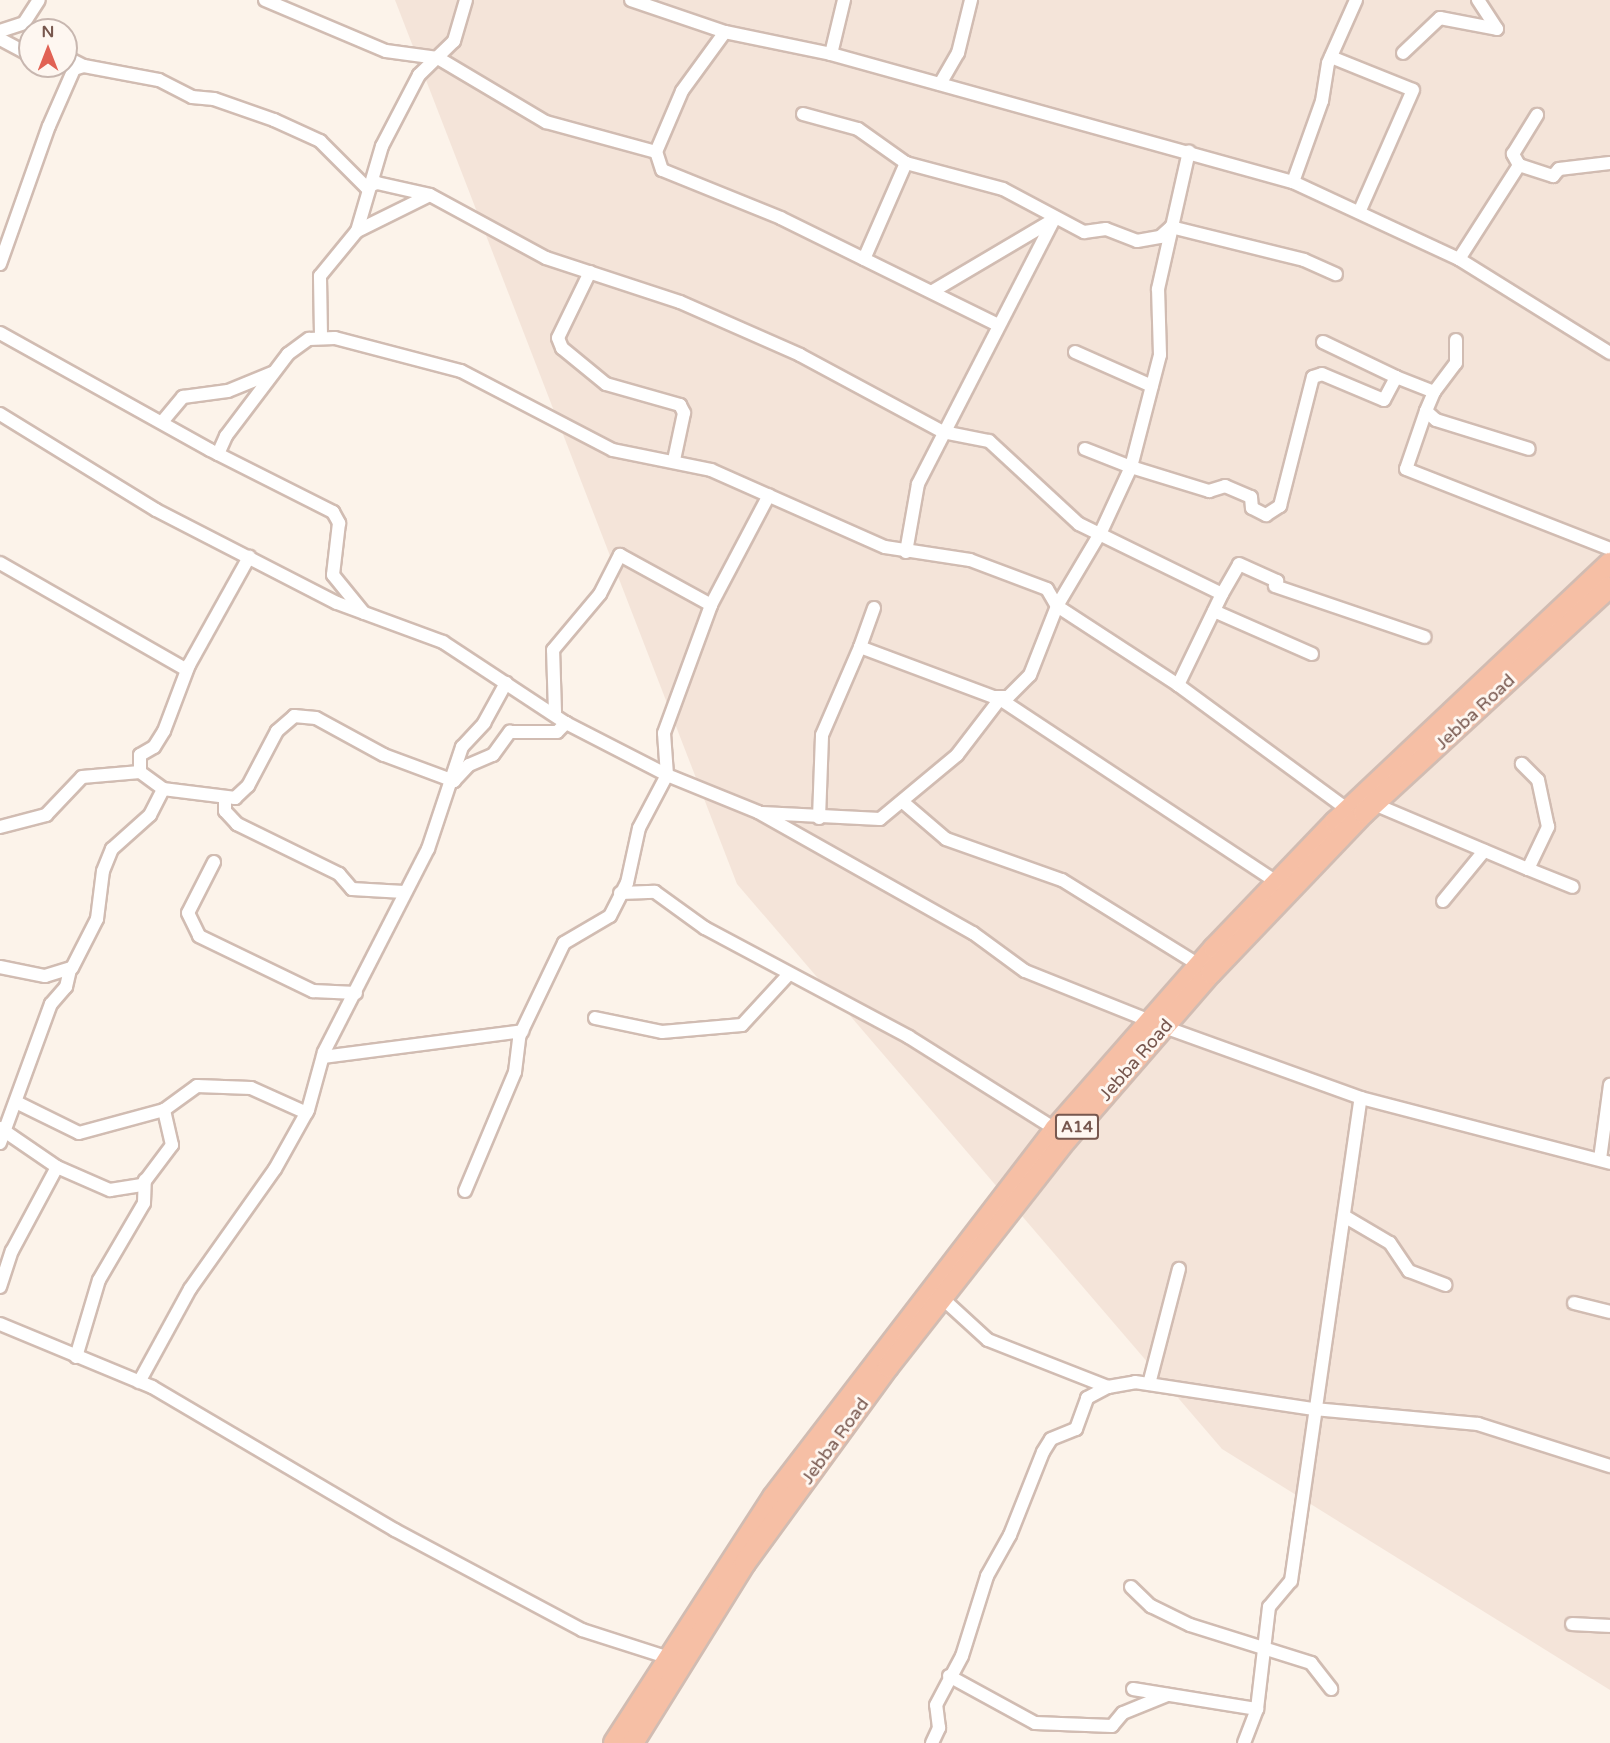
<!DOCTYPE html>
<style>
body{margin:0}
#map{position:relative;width:1610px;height:1743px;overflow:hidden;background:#fcf3ea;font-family:"Varela Round",sans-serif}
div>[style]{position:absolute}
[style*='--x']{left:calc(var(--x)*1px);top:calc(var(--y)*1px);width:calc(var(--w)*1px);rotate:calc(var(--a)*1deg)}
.residential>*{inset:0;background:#f4e4d9}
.roads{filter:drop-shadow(2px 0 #d1bcb2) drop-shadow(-2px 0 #d1bcb2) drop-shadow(0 2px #d1bcb2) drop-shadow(0 -2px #d1bcb2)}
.minor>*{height:12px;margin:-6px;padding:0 6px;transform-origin:6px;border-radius:6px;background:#fff}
.trunk>*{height:20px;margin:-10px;padding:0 10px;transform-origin:10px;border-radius:10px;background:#f6bfa5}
span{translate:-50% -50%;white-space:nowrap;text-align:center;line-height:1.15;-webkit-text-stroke:6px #fef7f1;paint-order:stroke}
.shield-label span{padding:2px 4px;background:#fef7f1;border:2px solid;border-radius:4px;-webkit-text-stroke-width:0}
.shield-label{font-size:16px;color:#77574e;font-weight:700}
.street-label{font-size:18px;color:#77574e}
.north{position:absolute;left:18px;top:18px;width:60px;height:60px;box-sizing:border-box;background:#fef7f1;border:2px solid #c8b7b0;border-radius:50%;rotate:0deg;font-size:16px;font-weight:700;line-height:24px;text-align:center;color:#77574e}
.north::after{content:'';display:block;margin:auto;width:21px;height:27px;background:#e16254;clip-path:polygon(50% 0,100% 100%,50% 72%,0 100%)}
</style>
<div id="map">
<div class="residential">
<div style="clip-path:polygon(395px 0,1610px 0,1610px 1690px,1222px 1449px,737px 884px)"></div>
</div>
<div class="roads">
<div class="minor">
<div style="--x:265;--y:0;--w:131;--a:22.9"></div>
<div style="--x:386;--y:51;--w:52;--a:7.7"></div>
<div style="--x:438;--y:58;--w:126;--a:30.7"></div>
<div style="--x:546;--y:122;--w:114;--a:15.3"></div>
<div style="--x:466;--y:0;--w:43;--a:106.3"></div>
<div style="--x:454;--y:41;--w:49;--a:135.8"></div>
<div style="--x:419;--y:75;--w:80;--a:117.5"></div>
<div style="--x:382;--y:146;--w:89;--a:106.4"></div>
<div style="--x:357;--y:231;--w:81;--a:-26.3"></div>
<div style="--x:430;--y:195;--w:132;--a:28.5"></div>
<div style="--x:546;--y:258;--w:141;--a:18.2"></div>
<div style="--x:680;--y:302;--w:131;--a:23.8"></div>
<div style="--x:800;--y:355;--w:162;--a:28.3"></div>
<div style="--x:943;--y:432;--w:47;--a:11.1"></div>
<div style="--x:989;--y:441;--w:122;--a:42.7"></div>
<div style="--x:1079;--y:524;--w:159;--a:26.1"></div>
<div style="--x:1222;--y:594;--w:34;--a:-60"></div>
<div style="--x:1239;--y:564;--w:42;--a:24.1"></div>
<div style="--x:1277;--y:581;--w:5;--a:112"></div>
<div style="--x:1275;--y:586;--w:158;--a:18.8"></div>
<div style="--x:631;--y:0;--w:99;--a:18.8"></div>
<div style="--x:0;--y:31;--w:25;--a:-18"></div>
<div style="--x:24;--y:23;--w:27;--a:-57"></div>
<div style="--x:0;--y:39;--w:34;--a:28"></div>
<div style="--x:1403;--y:53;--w:51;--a:-43.4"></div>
<div style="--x:1440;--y:18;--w:58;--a:10.9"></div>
<div style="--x:1497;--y:29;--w:35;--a:-123"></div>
<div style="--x:831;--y:54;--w:56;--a:-76.5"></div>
<div style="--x:66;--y:57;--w:20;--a:27"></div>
<div style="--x:1331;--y:57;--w:88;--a:21.9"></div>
<div style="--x:1413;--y:90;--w:131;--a:113.8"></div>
<div style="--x:940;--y:84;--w:36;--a:-60"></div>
<div style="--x:958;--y:53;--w:55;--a:-76.2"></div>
<div style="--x:803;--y:114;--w:57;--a:15.3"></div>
<div style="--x:858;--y:129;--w:59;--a:35.3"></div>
<div style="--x:906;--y:163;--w:100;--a:15"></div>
<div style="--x:1003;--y:189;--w:92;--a:28"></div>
<div style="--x:1084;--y:232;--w:22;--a:-8"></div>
<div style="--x:1106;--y:229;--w:33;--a:21"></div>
<div style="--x:1137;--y:241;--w:23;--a:-10"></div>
<div style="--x:1160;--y:237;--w:15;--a:-42"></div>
<div style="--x:1171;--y:227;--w:137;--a:13.9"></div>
<div style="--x:1304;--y:260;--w:35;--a:24"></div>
<div style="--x:1519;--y:165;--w:36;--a:18"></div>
<div style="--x:1553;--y:176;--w:9;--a:-49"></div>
<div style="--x:1559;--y:169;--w:51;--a:-6.7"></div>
<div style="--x:1293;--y:182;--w:86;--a:-70.3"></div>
<div style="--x:1322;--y:101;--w:38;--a:-81"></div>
<div style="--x:1328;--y:63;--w:69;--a:-66"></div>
<div style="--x:864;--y:259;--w:105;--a:-66.4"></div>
<div style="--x:1459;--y:259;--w:112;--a:-57.4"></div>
<div style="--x:1519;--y:165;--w:13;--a:-119"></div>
<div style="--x:1513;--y:154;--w:46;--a:-58.4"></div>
<div style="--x:0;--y:264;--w:146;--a:-70.5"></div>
<div style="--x:49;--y:126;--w:62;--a:-66.3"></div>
<div style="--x:74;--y:69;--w:10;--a:-17"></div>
<div style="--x:84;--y:66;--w:76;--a:10.6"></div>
<div style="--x:159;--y:80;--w:37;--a:27"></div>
<div style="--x:192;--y:97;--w:22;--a:5"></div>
<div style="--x:214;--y:99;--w:64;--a:19.3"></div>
<div style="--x:274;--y:120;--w:51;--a:24.5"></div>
<div style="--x:320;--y:141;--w:65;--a:45"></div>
<div style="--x:366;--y:187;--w:12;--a:-20"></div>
<div style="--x:377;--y:183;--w:54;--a:12.8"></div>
<div style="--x:590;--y:272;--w:73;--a:115.9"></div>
<div style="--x:558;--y:338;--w:11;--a:68"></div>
<div style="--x:562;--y:348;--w:57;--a:39.3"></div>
<div style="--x:606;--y:384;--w:77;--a:15.8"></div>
<div style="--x:680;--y:405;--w:9;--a:63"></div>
<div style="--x:684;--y:413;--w:48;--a:102"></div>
<div style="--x:933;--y:291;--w:139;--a:-30.6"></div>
<div style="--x:998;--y:325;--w:242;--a:-153.8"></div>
<div style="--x:781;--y:218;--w:128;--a:-158"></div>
<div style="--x:662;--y:170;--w:19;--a:-108"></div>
<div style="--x:656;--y:152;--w:66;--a:-66.9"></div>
<div style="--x:682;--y:91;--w:73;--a:-53.9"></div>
<div style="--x:725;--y:32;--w:108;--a:11.7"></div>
<div style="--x:831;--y:54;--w:479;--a:15.5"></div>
<div style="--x:1293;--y:182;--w:183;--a:24.9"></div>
<div style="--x:1459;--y:259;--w:178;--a:31.9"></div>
<div style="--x:0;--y:333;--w:240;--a:29.1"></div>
<div style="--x:210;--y:450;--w:138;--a:26.8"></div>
<div style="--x:333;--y:512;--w:13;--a:61"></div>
<div style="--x:339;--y:523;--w:52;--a:96.6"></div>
<div style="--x:333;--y:575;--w:49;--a:50.8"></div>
<div style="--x:321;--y:335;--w:59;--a:-91"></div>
<div style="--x:320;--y:276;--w:58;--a:-50.6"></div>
<div style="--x:1075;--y:352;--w:84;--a:23.8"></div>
<div style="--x:1396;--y:377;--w:41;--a:21.5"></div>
<div style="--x:1434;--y:392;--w:36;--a:-53"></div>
<div style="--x:1456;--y:363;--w:23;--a:-90"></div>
<div style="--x:1434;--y:392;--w:21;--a:113"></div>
<div style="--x:1426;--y:411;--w:13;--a:42"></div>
<div style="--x:1436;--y:420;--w:97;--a:17.3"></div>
<div style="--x:1426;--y:411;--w:61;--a:109"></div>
<div style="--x:1406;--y:469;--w:219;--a:21.4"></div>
<div style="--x:0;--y:414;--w:183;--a:31.6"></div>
<div style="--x:156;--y:510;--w:203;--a:27.2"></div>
<div style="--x:337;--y:603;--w:113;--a:20.2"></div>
<div style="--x:443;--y:642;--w:147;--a:33.4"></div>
<div style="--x:566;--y:723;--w:114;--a:27.2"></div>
<div style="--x:667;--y:775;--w:98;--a:22.1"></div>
<div style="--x:758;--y:812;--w:247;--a:29.4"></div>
<div style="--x:973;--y:933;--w:64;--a:36.2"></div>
<div style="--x:1025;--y:971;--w:135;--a:21.8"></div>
<div style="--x:162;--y:422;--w:33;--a:-50"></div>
<div style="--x:183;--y:397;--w:45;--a:-7.6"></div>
<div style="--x:228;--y:391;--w:48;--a:-22.2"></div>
<div style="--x:1085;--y:449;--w:49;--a:21.4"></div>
<div style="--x:1131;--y:467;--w:116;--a:-75.5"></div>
<div style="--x:1160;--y:355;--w:66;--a:-91.7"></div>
<div style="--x:1158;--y:289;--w:141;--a:-77.3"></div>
<div style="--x:218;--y:454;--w:20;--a:-66"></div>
<div style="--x:226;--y:436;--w:103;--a:-52.9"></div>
<div style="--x:288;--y:354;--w:26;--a:-36"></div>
<div style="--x:309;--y:339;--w:26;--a:-2"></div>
<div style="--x:335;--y:338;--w:130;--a:14.7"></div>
<div style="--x:461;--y:371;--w:171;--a:27.5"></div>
<div style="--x:613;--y:450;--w:100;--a:11.5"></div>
<div style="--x:711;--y:470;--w:190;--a:23.9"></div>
<div style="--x:885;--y:547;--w:86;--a:8.7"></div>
<div style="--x:970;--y:560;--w:82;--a:20.6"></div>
<div style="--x:1047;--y:589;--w:20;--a:60"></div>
<div style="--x:1057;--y:606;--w:145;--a:33.1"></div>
<div style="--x:1178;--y:685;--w:210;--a:36.3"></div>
<div style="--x:906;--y:552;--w:69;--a:-80"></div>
<div style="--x:918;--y:484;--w:298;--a:-62.8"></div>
<div style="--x:0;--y:563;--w:215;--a:29.8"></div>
<div style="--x:874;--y:608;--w:41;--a:109.7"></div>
<div style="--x:860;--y:647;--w:143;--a:20.5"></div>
<div style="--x:994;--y:697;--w:14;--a:0"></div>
<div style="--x:1008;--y:697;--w:31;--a:-45"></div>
<div style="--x:1030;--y:675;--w:74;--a:-68.6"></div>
<div style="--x:1057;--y:606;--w:86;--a:-59.3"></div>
<div style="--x:1101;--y:532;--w:72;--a:-65.2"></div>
<div style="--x:1131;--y:467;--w:82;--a:17.1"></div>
<div style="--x:1209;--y:491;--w:17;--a:-17"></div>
<div style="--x:1225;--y:486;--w:28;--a:23"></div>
<div style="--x:1251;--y:497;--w:11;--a:85"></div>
<div style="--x:1252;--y:508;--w:16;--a:27"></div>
<div style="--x:1266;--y:515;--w:17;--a:-33"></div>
<div style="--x:1280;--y:506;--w:133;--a:-75.7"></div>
<div style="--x:1313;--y:377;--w:9;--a:-18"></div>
<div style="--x:1322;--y:374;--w:67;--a:22.8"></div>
<div style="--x:1384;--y:400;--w:26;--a:-62"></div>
<div style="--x:1396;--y:377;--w:81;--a:-154.4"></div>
<div style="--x:1214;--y:611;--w:107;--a:23.7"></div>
<div style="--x:1178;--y:685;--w:101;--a:-64.2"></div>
<div style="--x:555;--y:712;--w:62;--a:-91.8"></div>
<div style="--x:553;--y:650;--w:73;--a:-50"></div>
<div style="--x:600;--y:594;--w:44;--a:-62.9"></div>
<div style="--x:620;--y:555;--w:104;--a:28.8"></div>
<div style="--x:711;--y:605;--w:124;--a:-62.2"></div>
<div style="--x:140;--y:772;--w:17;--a:-90"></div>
<div style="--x:140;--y:755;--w:16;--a:-30"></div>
<div style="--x:154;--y:747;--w:19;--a:-58"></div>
<div style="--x:164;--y:731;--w:71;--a:-69.3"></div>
<div style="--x:189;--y:665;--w:124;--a:-60.9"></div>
<div style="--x:225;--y:801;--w:10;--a:90"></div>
<div style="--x:225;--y:811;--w:18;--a:47"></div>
<div style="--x:237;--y:824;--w:114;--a:26.1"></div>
<div style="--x:339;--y:874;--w:20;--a:49"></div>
<div style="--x:352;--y:889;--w:52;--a:3.3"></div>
<div style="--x:904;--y:803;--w:55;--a:40.6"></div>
<div style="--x:946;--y:839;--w:123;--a:19.5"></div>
<div style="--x:1062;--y:880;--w:161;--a:31.8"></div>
<div style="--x:1374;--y:804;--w:167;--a:22.9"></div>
<div style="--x:1528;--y:869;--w:47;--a:-64.5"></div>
<div style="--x:1548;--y:827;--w:48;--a:-102"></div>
<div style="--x:1538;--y:780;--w:23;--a:-135"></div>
<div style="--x:762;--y:813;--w:118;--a:2.9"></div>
<div style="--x:880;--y:819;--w:100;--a:-39.7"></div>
<div style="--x:957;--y:755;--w:71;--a:-52.5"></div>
<div style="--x:1000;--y:699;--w:332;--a:33.5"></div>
<div style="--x:819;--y:818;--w:83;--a:-87.9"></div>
<div style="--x:822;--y:735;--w:96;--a:-66.6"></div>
<div style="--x:0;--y:827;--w:48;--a:-14.6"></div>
<div style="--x:46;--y:815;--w:52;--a:-46.5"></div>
<div style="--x:82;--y:777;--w:58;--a:-4.9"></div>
<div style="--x:140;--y:772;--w:29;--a:36"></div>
<div style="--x:163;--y:789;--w:73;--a:7.1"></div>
<div style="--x:235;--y:798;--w:18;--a:-43"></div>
<div style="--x:248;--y:786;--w:62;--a:-62.2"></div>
<div style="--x:277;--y:731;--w:23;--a:-41"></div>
<div style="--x:294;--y:716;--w:22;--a:5"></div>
<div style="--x:316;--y:718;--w:77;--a:28.6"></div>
<div style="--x:384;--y:755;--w:75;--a:20.4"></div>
<div style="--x:454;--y:781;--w:22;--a:-47"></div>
<div style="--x:469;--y:765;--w:26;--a:-23"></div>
<div style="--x:493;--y:755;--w:29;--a:-54"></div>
<div style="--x:510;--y:732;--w:47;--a:0"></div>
<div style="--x:557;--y:732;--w:13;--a:-45"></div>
<div style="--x:214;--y:862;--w:57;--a:117"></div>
<div style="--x:188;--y:913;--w:25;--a:64"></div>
<div style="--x:199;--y:936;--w:127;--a:25.8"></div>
<div style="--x:313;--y:991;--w:43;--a:2.7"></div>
<div style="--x:1528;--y:869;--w:48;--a:21.8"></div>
<div style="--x:620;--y:893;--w:35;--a:-2"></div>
<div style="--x:655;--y:892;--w:62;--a:35.8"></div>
<div style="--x:705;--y:928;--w:231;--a:28.1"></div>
<div style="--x:909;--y:1037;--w:173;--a:32.2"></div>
<div style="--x:1443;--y:901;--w:65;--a:-50.6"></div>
<div style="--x:0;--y:967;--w:46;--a:11.3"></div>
<div style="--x:45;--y:976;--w:28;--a:-17"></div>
<div style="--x:72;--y:968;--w:55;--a:-63"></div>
<div style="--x:97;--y:919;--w:48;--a:-82.9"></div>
<div style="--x:103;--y:871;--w:24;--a:-68"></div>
<div style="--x:112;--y:849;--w:51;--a:-41.8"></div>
<div style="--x:150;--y:815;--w:29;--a:-63"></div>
<div style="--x:595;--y:1018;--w:68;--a:11.8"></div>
<div style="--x:662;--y:1032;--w:80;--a:-5"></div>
<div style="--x:742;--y:1025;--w:69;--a:-47.3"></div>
<div style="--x:1164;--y:1027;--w:209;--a:19.8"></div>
<div style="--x:1361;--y:1098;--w:257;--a:14.6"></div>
<div style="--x:323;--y:1057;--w:201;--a:-7.4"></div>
<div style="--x:16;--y:1102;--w:70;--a:26.2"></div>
<div style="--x:79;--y:1133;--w:88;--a:-15.1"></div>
<div style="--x:164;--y:1110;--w:41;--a:-36"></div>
<div style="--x:197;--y:1086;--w:54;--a:2.1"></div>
<div style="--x:251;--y:1088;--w:61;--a:24.1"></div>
<div style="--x:0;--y:1128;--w:69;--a:34.4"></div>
<div style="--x:57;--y:1167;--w:58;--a:23.5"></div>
<div style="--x:110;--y:1190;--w:32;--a:-9"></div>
<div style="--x:142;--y:1185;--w:50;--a:-53.1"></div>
<div style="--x:172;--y:1145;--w:36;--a:-103"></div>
<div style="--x:0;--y:1143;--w:148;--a:-69.9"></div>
<div style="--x:51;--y:1004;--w:23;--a:-49"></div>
<div style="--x:66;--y:987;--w:18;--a:-77"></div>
<div style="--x:1600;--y:1159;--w:75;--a:-82.3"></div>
<div style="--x:465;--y:1191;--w:129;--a:-67.2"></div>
<div style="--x:515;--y:1072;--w:35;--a:-83"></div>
<div style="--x:519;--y:1037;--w:104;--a:-64.4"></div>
<div style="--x:564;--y:943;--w:53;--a:-30.4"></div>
<div style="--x:610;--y:916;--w:37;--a:-63"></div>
<div style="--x:627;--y:883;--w:56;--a:-77.7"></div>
<div style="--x:639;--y:828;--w:60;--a:-62.2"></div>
<div style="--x:667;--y:775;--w:42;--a:-94.1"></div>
<div style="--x:664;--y:733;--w:136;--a:-69.8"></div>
<div style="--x:1344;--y:1216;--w:53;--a:30.4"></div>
<div style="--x:1390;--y:1243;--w:34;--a:56"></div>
<div style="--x:1409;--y:1271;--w:39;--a:21"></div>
<div style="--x:0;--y:1287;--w:38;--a:-72"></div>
<div style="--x:12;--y:1251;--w:95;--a:-61.8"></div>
<div style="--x:942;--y:1298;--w:62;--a:42.4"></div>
<div style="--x:988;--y:1340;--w:129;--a:21.4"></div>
<div style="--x:1574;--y:1303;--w:37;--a:14"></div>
<div style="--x:0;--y:1324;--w:165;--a:22.5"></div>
<div style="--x:152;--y:1387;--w:282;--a:30.5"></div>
<div style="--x:395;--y:1530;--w:212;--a:28.1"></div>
<div style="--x:582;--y:1630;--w:88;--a:17.8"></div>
<div style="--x:76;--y:1357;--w:80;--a:-73.4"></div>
<div style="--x:99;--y:1280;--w:89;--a:-59.7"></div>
<div style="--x:144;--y:1203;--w:23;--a:-88"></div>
<div style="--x:139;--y:1382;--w:106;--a:-61.3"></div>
<div style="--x:190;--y:1289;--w:147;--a:-54.7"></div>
<div style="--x:275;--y:1169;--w:68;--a:-60.8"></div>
<div style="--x:308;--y:1110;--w:60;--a:-74.6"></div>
<div style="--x:324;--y:1052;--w:228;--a:-62.9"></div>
<div style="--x:428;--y:849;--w:108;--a:-71.6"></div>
<div style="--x:462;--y:747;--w:33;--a:-47"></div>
<div style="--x:484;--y:723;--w:46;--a:-61.2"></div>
<div style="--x:1149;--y:1384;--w:119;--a:-75.4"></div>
<div style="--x:1131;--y:1587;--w:28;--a:44"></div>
<div style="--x:1151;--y:1606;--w:43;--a:26"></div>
<div style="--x:1190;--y:1625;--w:127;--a:17.4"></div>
<div style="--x:1311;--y:1663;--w:33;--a:52"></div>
<div style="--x:1572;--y:1624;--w:38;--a:3"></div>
<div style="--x:949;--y:1676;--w:98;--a:28.7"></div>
<div style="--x:1035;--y:1723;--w:77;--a:2.2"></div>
<div style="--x:1112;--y:1726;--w:17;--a:-50"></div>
<div style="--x:1123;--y:1713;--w:48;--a:-22.2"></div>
<div style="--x:1133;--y:1689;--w:126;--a:9.2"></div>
<div style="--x:932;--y:1743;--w:17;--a:-65"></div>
<div style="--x:939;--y:1728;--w:23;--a:-97"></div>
<div style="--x:936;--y:1705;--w:55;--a:-62"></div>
<div style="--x:962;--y:1656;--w:84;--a:-72.6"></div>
<div style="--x:987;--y:1576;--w:47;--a:-60.7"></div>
<div style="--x:1010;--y:1535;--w:89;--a:-68.3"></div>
<div style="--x:1043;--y:1452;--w:15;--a:-58"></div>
<div style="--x:1051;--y:1439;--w:27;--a:-22"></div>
<div style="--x:1076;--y:1429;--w:33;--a:-70"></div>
<div style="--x:1087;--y:1398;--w:24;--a:-28"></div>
<div style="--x:1108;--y:1387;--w:27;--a:-10"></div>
<div style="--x:1135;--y:1382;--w:181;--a:8.6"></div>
<div style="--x:1314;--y:1409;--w:165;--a:5.2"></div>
<div style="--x:1478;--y:1424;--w:139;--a:17.7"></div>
<div style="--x:1244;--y:1743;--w:36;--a:-69"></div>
<div style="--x:1257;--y:1709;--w:103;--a:-83.3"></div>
<div style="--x:1269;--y:1607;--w:34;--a:-50"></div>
<div style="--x:1291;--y:1581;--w:488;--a:-81.8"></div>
</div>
<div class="trunk">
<div style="--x:614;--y:1743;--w:293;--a:-57.1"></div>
<div style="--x:773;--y:1497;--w:464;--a:-52.5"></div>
<div style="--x:1055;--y:1129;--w:241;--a:-48.7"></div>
<div style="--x:1214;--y:948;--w:175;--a:-46.2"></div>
<div style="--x:1335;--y:822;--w:378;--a:-43.3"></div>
<div style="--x:633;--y:1743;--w:212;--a:-58.1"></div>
<div style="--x:745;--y:1563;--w:243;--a:-53.9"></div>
<div style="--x:888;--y:1367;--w:290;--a:-51.9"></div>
<div style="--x:1067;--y:1139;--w:220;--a:-49.1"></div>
<div style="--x:1211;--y:973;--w:221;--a:-46.3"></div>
<div style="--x:1364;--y:813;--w:334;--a:-42.6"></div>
</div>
</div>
<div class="shield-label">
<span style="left:1077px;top:1127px">A14</span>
</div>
<div class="street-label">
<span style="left:1475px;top:712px;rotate:-43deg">Jebba Road</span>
<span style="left:1136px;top:1060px;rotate:-49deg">Jebba Road</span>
<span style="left:835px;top:1441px;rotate:-54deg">Jebba Road</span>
</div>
<div class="north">N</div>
</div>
